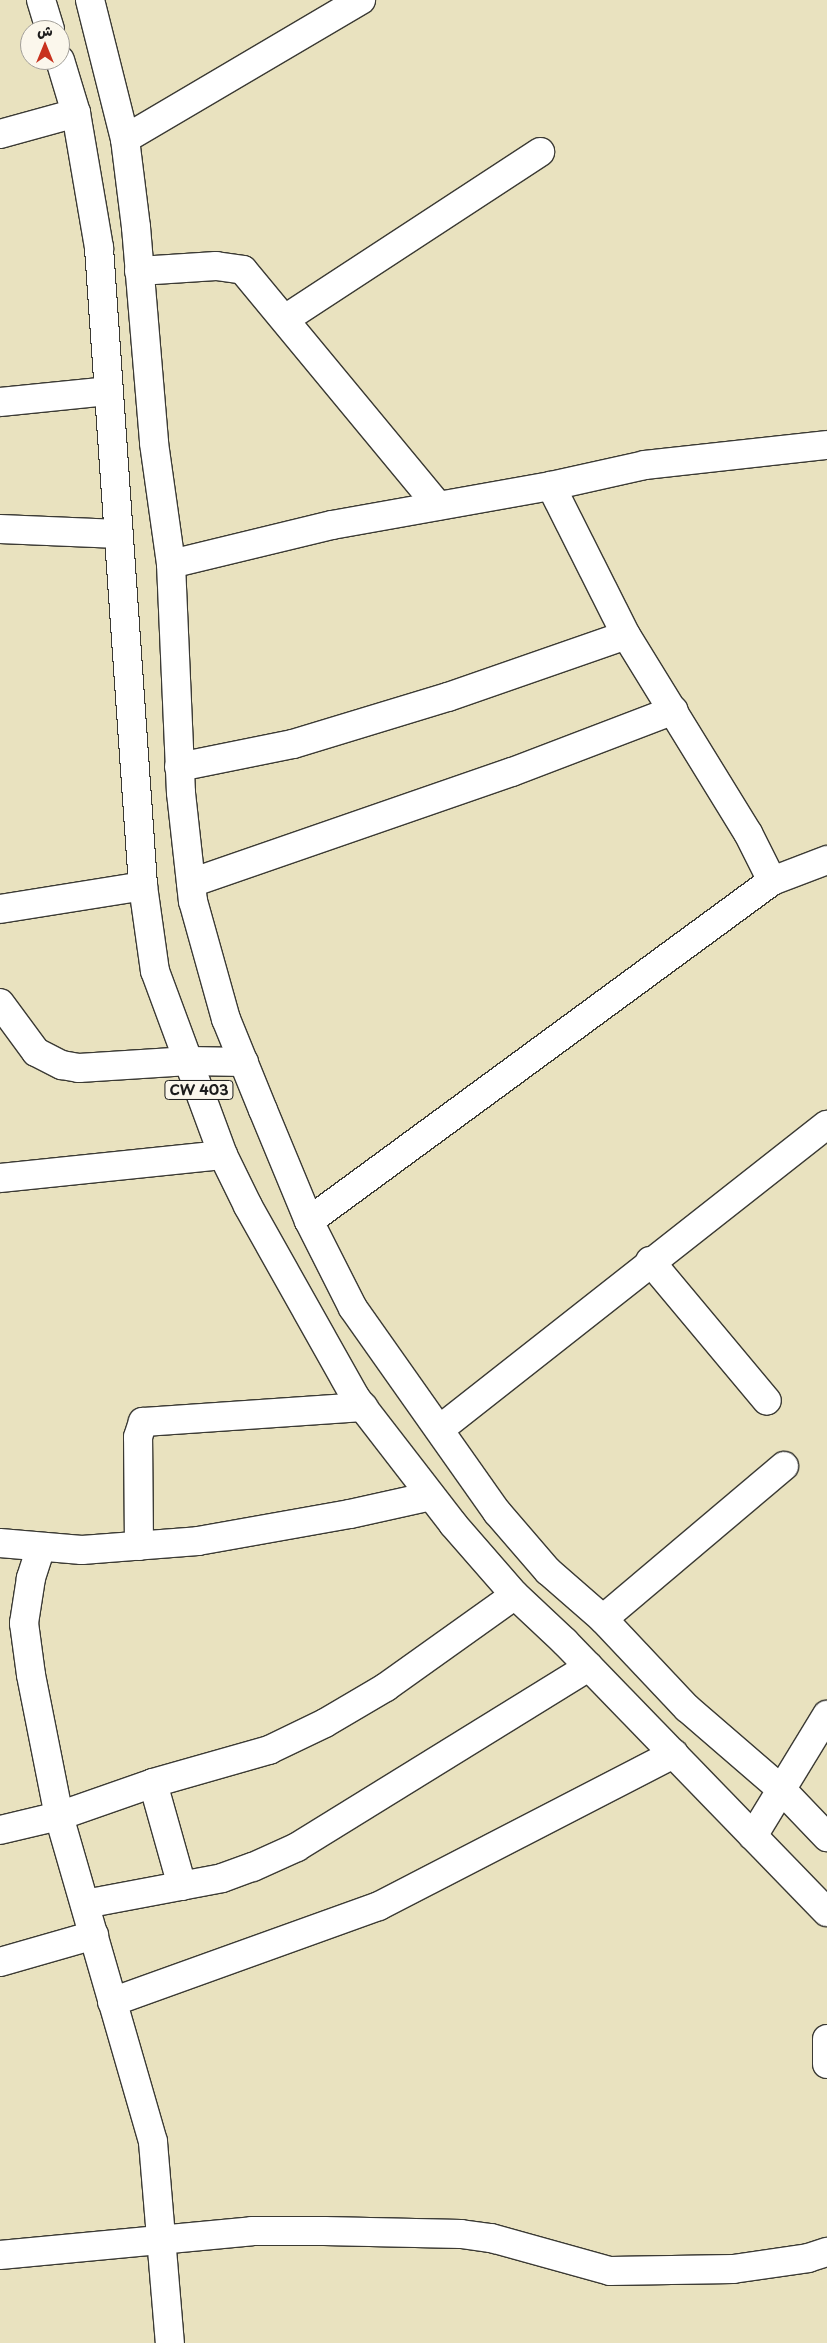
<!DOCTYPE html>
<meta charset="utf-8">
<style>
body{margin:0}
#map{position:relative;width:827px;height:2343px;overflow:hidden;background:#e9e2bf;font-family:"Playpen Sans","Playpen Sans Arabic",sans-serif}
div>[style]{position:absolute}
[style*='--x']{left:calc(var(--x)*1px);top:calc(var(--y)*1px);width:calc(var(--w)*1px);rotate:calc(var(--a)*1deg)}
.roads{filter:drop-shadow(1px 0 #3b3a34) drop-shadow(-1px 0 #3b3a34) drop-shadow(0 1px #3b3a34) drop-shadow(0 -1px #3b3a34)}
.minor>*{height:28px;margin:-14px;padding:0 14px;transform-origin:14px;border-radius:14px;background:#fff}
.major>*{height:28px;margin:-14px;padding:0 14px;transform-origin:14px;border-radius:14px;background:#fff}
span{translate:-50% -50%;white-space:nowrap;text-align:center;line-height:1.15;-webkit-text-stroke:4.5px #fbf7ec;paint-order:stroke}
.shield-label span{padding:1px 4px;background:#fbf7ec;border:1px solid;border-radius:4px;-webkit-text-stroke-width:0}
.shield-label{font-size:14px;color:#1c1c1c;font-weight:700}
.north{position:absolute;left:20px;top:20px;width:50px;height:50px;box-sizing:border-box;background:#fbf7ec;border:1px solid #a29f99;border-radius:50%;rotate:0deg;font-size:14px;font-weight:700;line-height:20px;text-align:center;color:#1c1c1c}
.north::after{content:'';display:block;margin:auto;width:18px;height:22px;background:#c8321e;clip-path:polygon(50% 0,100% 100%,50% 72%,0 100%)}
</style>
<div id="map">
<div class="roads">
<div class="minor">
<div style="--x:0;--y:134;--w:79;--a:-15.4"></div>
<div style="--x:125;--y:139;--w:274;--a:-30.5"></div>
<div style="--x:139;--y:271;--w:77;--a:-3.7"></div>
<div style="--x:216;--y:266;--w:27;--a:8"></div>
<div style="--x:243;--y:270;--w:306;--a:50.4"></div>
<div style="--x:285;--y:319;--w:305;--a:-33.2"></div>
<div style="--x:0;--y:402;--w:109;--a:-5.8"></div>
<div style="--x:551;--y:486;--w:167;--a:63.3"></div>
<div style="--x:626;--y:635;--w:233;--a:58.4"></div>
<div style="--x:748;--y:833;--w:54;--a:63.4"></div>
<div style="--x:0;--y:529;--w:119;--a:2.4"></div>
<div style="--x:171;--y:564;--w:166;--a:-13.6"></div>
<div style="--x:332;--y:525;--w:222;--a:-10.1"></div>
<div style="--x:551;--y:486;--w:96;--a:-12.6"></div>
<div style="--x:645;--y:465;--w:183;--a:-6.3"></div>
<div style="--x:179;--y:767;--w:116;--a:-11.4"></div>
<div style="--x:293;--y:744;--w:162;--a:-16.9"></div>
<div style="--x:448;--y:697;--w:188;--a:-19.2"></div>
<div style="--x:191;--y:883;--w:340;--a:-19.1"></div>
<div style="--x:512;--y:772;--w:173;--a:-20.9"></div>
<div style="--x:0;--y:909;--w:145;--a:-9.1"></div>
<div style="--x:0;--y:1003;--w:61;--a:53.7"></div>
<div style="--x:36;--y:1052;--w:29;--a:27"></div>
<div style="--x:62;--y:1065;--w:17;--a:10"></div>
<div style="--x:79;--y:1068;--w:110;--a:-3.6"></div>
<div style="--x:189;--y:1061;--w:55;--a:1"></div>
<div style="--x:0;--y:1178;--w:224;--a:-5.9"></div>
<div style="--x:309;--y:1221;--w:574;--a:-36.29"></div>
<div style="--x:772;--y:881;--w:59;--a:-20.9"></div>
<div style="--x:650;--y:1261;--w:182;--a:50.1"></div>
<div style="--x:440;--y:1429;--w:492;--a:-38.2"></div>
<div style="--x:0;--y:1543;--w:82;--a:4.9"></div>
<div style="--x:82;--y:1550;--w:116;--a:-4.4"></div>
<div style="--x:198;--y:1541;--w:154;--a:-10.1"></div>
<div style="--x:350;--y:1514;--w:83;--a:-12.5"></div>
<div style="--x:139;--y:1546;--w:109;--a:-90.5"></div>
<div style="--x:138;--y:1437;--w:16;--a:-72"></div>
<div style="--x:143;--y:1422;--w:221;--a:-3.9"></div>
<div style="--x:41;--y:1547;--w:33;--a:108"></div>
<div style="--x:31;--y:1578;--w:46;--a:98.8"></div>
<div style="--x:24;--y:1623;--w:52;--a:82.3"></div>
<div style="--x:31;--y:1675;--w:144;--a:78.8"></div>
<div style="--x:59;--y:1816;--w:339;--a:73.9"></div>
<div style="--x:153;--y:2142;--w:202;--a:85.2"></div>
<div style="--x:603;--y:1619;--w:237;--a:-40.2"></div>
<div style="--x:153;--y:1783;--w:107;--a:74.3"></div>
<div style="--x:0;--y:1830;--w:61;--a:-13.3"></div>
<div style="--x:59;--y:1816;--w:100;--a:-19.3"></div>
<div style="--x:153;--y:1783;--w:121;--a:-15.9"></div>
<div style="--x:269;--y:1750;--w:62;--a:-25.7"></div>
<div style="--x:325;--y:1723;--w:71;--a:-30.5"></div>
<div style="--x:386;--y:1687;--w:158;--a:-35.5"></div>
<div style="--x:753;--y:1836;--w:142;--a:-58.6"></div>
<div style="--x:85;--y:1904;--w:139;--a:-10.7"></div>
<div style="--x:222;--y:1878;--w:33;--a:-20"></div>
<div style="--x:253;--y:1867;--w:48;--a:-24.4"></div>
<div style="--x:297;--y:1847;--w:343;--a:-31.7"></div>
<div style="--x:0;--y:1962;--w:98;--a:-16"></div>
<div style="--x:112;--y:2002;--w:284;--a:-19.8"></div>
<div style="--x:379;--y:1906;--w:332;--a:-27.3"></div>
<div style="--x:827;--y:2039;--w:25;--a:90"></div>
<div style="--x:0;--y:2255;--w:253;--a:-5.4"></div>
<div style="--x:252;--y:2231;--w:72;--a:0"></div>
<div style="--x:324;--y:2231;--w:137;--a:1.3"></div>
<div style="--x:461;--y:2234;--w:30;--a:8"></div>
<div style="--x:491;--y:2238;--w:123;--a:15.5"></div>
<div style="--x:610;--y:2271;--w:123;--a:-0.9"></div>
<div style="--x:733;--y:2269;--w:76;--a:-8.3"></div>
<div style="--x:808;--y:2258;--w:20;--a:-18"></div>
</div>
<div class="major">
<div style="--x:41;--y:0;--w:31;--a:73"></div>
<div style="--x:90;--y:0;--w:143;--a:75.9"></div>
<div style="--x:125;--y:139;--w:89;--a:82.9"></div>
<div style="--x:136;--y:227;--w:217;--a:85.2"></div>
<div style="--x:154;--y:443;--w:122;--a:82"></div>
<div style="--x:171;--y:564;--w:229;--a:87.5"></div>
<div style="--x:181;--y:793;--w:109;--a:83.7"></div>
<div style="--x:193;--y:901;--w:123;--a:74.4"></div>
<div style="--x:226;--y:1019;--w:98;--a:67.9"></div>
<div style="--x:263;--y:1110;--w:120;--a:67.5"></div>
<div style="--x:309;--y:1221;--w:97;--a:63.2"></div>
<div style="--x:353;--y:1308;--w:250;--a:54.8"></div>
<div style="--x:497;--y:1512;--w:78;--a:49.2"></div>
<div style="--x:548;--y:1571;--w:73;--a:41.1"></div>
<div style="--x:603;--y:1619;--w:122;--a:46.7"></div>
<div style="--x:687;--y:1708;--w:127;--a:40.8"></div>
<div style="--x:783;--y:1791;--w:64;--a:46.3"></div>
<div style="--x:60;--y:60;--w:55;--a:73.2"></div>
<div style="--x:76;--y:113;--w:137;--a:80.3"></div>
<div style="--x:99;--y:248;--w:640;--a:86.05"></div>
<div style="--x:143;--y:886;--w:86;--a:82"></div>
<div style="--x:155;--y:971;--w:196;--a:69.7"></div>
<div style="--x:223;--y:1155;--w:57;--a:63.9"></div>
<div style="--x:248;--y:1206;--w:219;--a:60.7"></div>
<div style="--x:355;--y:1397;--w:160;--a:52.3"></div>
<div style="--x:453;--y:1524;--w:94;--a:48.9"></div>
<div style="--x:515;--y:1595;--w:69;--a:43.2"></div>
<div style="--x:565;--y:1642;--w:376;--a:45.9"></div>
</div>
</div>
<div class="shield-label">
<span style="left:199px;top:1090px">CW 403</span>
</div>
<div class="north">ش</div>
</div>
